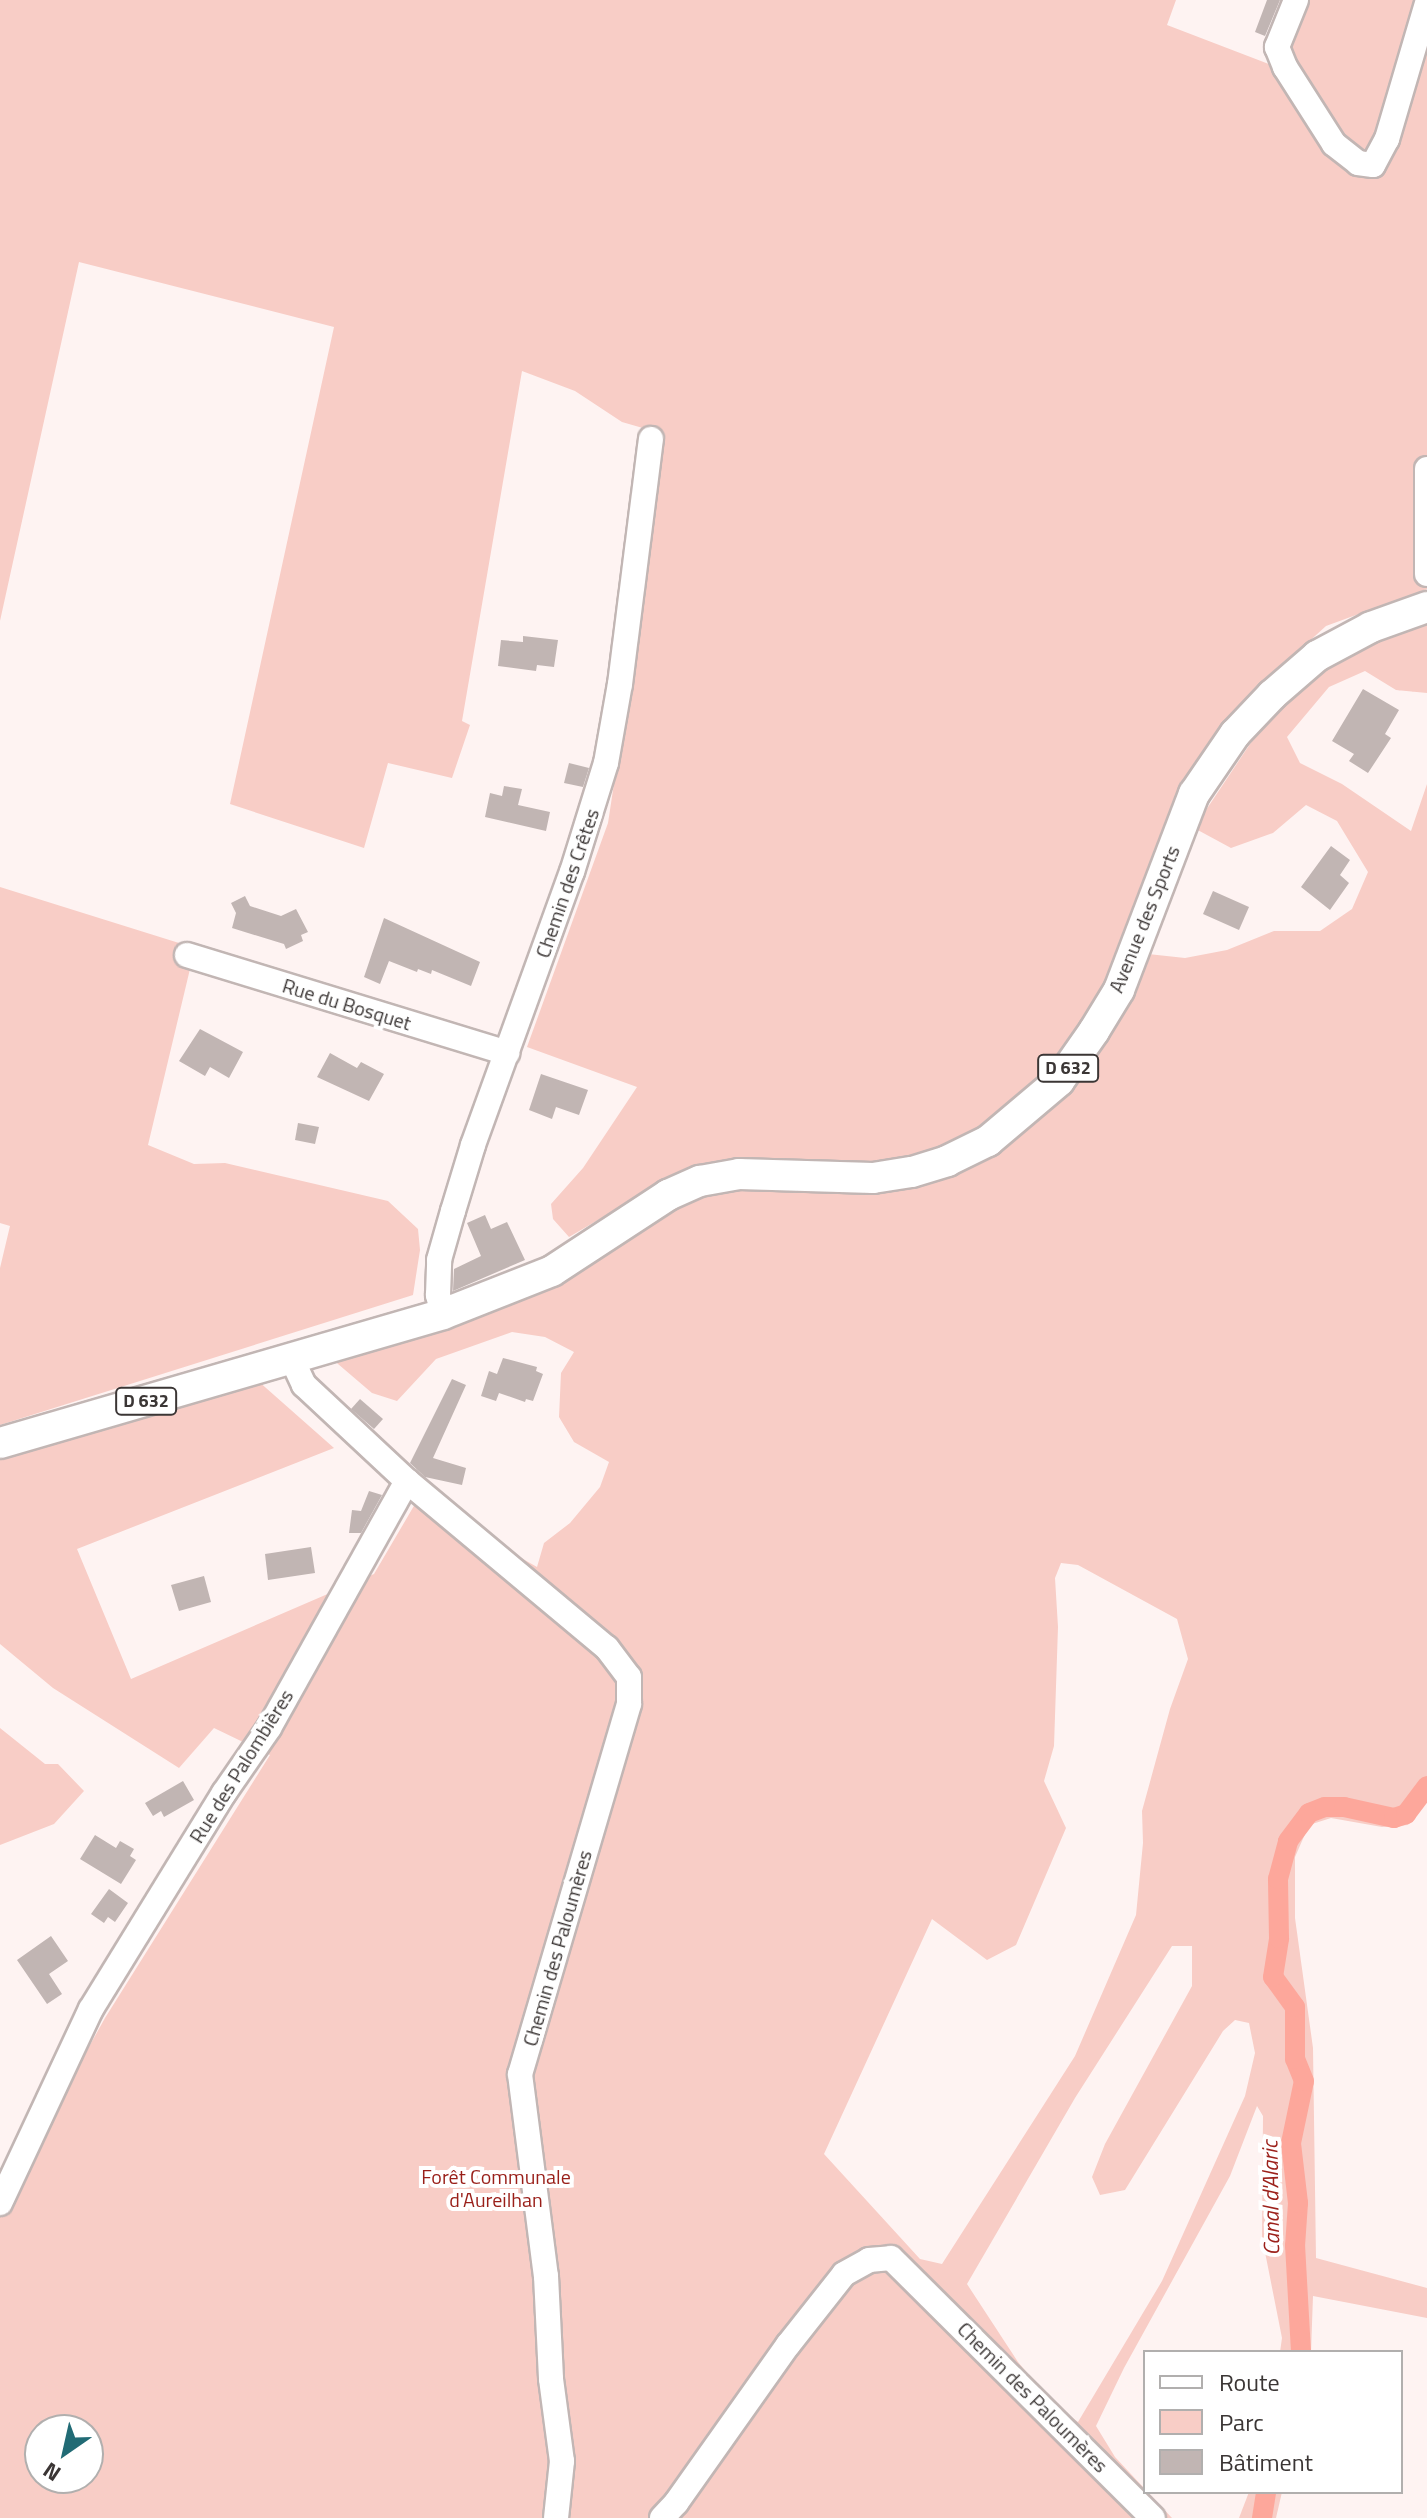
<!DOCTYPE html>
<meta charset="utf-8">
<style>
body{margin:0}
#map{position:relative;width:1427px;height:2518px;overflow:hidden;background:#fef3f2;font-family:"Titillium Web",sans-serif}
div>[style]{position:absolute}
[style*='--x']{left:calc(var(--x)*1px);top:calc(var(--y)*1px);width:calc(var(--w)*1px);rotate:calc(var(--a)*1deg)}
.green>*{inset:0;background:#f8cdc6}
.canal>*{height:20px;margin:-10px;padding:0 10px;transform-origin:10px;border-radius:10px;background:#fda79b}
.building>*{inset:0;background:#c1b5b3}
.roads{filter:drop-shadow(2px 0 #c2b6b4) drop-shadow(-2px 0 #c2b6b4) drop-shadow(0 2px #c2b6b4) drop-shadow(0 -2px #c2b6b4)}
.minor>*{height:24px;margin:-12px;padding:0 12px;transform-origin:12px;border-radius:12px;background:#fff}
.major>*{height:30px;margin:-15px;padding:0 15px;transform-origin:15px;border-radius:15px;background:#fff}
span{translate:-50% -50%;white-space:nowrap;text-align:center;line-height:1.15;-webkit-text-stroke:8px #fff;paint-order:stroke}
.shield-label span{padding:2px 6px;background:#fff;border:2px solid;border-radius:6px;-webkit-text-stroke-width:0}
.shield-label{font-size:18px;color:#3b3635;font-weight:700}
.street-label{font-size:20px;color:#3b3635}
.park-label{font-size:20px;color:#991f19}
.water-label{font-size:22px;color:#9c211b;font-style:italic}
.legend{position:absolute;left:1143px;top:2350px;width:260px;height:144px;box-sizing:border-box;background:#fff;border:2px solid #b1afae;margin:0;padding:10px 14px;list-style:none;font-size:24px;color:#3b3635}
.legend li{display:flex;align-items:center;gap:16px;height:40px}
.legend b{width:40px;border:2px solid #b1afae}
.north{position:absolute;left:24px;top:2414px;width:80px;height:80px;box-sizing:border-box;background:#fff;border:2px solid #b1afae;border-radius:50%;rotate:214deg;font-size:22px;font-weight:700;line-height:32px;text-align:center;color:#3b3635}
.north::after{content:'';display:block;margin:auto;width:28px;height:36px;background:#216b75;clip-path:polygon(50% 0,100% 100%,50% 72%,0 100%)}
</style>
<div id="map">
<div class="green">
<div style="clip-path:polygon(0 0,1176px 0,1167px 25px,1274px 66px,1300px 0,1427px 0,1427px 589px,1326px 626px,1258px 688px,1240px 710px,1125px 951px,1086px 1018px,1031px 1087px,988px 1127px,938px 1152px,880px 1162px,721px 1164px,651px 1189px,569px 1237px,553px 1219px,551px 1204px,583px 1168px,637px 1087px,527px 1047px,608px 823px,640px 613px,660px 433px,622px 422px,575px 391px,522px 371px,462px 721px,470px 725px,452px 778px,388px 763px,364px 848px,230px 804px,334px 327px,79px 262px,0 621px)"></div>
<div style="clip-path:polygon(evenodd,1427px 618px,1427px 693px,1396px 690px,1365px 671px,1329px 687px,1287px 737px,1300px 763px,1342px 784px,1411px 831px,1427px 784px,1427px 1799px,1408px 1825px,1382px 1827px,1331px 1818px,1309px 1825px,1295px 1857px,1295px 1918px,1313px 2048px,1316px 2258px,1427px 2288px,1427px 2318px,1313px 2296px,1311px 2352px,1280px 2352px,1282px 2338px,1262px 2237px,1263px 2116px,1257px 2106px,1230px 2176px,1124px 2368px,1096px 2426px,1115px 2457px,1172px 2518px,0 2518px,0 2215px,30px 2153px,105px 2018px,270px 1755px,214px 1728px,179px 1768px,53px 1688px,0 1644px,0 1458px,257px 1380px,334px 1448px,77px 1549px,131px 1679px,374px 1574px,418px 1499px,537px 1567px,544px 1543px,570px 1523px,600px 1487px,609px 1462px,574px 1442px,559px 1417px,561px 1373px,574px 1352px,545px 1337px,512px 1332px,436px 1359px,397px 1401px,372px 1393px,331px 1358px,657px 1219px,706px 1194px,723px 1189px,954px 1171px,1018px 1137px,1086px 1056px,1148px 954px,1185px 958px,1227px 950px,1274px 931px,1320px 931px,1352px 909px,1368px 872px,1337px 821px,1306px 805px,1273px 833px,1231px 848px,1194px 828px,1260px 729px,1310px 674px,1343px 648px,1427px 618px,1061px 1563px,1078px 1565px,1177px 1619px,1188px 1659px,1170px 1709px,1142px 1811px,1143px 1843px,1136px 1915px,1075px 2056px,942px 2264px,920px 2259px,824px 2154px,932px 1919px,987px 1960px,1016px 1945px,1066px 1828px,1044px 1781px,1054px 1746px,1058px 1627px,1055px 1578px,1061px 1563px,1427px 618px,1172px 1946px,1192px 1946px,1192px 1986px,1105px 2144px,1092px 2177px,1100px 2195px,1125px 2190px,1223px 2031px,1235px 2020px,1249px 2023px,1255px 2053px,1245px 2096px,1162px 2281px,1078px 2422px,1050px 2401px,1018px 2362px,967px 2284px,1075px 2098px,1172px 1946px,1427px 618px,40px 2430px,88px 2430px,88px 2478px,40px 2478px,40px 2430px)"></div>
<div style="clip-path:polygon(0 887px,195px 948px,148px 1145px,194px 1164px,225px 1163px,388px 1201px,418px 1229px,420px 1250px,413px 1295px,0 1425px,0 1268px,10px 1226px,0 1223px)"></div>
<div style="clip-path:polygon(0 1728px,45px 1764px,58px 1764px,84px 1791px,54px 1824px,0 1845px)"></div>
<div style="clip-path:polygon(1249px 2492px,1282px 2492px,1276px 2518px,1239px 2518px)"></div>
</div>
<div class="canal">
<div style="--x:1301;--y:2352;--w:106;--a:-93.2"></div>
<div style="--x:1295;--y:2246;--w:43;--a:-86"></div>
<div style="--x:1298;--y:2203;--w:60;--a:-96.7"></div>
<div style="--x:1291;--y:2143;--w:63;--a:-78.2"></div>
<div style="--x:1304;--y:2081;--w:24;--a:-112"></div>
<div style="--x:1295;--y:2059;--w:52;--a:-90"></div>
<div style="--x:1295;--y:2007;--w:37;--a:-126"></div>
<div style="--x:1273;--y:1977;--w:39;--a:-81"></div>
<div style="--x:1279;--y:1938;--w:59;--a:-91"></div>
<div style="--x:1278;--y:1879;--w:39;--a:-75"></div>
<div style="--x:1288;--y:1841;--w:35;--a:-53"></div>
<div style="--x:1309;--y:1813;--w:17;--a:-21"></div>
<div style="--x:1325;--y:1807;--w:19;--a:0"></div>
<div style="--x:1344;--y:1807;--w:51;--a:12.4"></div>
<div style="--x:1394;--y:1818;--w:13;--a:-18"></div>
<div style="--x:1406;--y:1814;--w:35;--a:-53"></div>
<div style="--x:1262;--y:2518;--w:26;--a:-81"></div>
</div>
<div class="building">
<div style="clip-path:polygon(1267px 0,1280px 0,1265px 36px,1255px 32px)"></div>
<div style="clip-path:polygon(523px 636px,558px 640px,554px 667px,537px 665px,536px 671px,498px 666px,501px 640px,523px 642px)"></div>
<div style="clip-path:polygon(1363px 689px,1399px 710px,1385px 734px,1391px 738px,1368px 773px,1349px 761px,1354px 754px,1332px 741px)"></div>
<div style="clip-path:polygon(569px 763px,589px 768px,583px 787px,564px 783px)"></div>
<div style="clip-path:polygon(504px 786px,522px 789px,518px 805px,550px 812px,546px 831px,485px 817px,490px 793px,502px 796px)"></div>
<div style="clip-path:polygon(1331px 846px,1350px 860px,1340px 875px,1349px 883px,1330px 910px,1301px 887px)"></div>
<div style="clip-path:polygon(1213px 891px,1249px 907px,1239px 930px,1203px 914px)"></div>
<div style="clip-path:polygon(245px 896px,250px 906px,281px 916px,296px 909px,308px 932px,301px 935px,303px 941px,286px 949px,284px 944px,232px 928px,236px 913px,231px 903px)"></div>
<div style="clip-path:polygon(384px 918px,480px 962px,471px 986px,432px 970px,431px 974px,418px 969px,417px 972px,389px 961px,380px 984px,364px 977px)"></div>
<div style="clip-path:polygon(200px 1029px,243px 1052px,229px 1078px,210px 1067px,205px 1076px,179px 1061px)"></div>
<div style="clip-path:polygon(330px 1053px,357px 1068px,361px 1062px,384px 1074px,369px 1101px,317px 1077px)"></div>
<div style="clip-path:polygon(541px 1074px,588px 1090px,579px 1115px,556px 1107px,552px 1119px,529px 1110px)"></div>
<div style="clip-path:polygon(298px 1123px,319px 1127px,315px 1144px,295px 1140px)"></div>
<div style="clip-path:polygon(485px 1215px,491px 1229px,507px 1222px,525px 1260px,453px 1291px,454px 1269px,481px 1256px,467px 1223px)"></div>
<div style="clip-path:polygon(503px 1358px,537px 1367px,536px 1371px,543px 1374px,533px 1401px,526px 1399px,525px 1402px,499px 1393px,496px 1401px,481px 1396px,489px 1371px,497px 1374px)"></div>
<div style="clip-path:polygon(452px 1379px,466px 1385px,433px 1458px,466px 1468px,462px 1485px,425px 1477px,410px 1463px)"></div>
<div style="clip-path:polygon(360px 1399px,383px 1419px,374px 1429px,351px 1409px)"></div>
<div style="clip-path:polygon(369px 1491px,382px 1495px,361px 1533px,349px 1533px,352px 1510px,361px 1511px)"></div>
<div style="clip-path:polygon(311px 1547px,315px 1573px,268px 1580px,265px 1554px)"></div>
<div style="clip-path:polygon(204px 1576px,211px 1602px,179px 1611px,171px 1585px)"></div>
<div style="clip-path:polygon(183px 1781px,194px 1800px,164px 1817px,161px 1811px,153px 1816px,145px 1803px)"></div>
<div style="clip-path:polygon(95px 1835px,116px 1848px,120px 1841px,134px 1849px,130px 1856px,136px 1860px,121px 1884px,80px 1859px)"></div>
<div style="clip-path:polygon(109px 1889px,128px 1903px,115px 1922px,108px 1917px,104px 1923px,91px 1914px)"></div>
<div style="clip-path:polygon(51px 1936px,68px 1961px,49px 1974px,62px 1994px,47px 2004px,17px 1960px)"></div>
</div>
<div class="roads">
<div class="minor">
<div style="--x:1296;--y:0;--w:51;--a:112"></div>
<div style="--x:1277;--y:47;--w:22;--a:68"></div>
<div style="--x:1285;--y:67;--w:91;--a:57.5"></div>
<div style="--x:1334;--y:144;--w:31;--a:38"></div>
<div style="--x:1358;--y:163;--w:15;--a:8"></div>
<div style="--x:1373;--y:165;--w:30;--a:-62"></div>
<div style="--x:1387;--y:139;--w:142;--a:-73.6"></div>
<div style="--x:1427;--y:469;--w:105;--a:90"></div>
<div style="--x:187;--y:955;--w:335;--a:17"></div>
<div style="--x:443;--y:1314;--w:20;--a:-105"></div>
<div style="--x:438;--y:1295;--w:35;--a:-88"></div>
<div style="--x:439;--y:1260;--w:51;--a:-74.1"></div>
<div style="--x:453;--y:1211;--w:69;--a:-73.1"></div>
<div style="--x:473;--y:1145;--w:290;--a:-70.1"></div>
<div style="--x:572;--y:872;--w:114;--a:-72.7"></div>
<div style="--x:606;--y:763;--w:80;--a:-80"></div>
<div style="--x:620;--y:684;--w:247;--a:-82.8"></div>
<div style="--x:407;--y:1481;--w:261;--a:39.9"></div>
<div style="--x:607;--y:1648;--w:36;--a:53"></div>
<div style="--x:629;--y:1677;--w:27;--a:90"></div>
<div style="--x:629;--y:1704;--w:386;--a:106.4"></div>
<div style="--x:520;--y:2074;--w:204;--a:82.7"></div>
<div style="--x:546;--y:2276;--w:103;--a:87.2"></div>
<div style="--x:551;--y:2379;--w:83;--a:82.4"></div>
<div style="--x:562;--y:2461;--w:57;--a:96"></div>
<div style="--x:0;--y:2203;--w:214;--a:-64.9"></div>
<div style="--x:91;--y:2009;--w:254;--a:-58.4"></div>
<div style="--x:224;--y:1793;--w:79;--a:-55.3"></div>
<div style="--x:269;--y:1728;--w:283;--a:-60.8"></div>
<div style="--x:407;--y:1481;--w:141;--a:-137"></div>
<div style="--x:304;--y:1385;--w:29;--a:-115"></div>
<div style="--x:662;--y:2518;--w:21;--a:-47"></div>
<div style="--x:676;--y:2503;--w:194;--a:-54.7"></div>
<div style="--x:788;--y:2345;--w:90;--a:-51.7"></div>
<div style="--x:844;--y:2274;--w:29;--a:-29"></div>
<div style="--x:869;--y:2260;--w:22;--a:-5"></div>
<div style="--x:891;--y:2258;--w:369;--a:44.8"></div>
</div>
<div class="major">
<div style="--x:0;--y:1443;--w:461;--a:-16.2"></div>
<div style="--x:443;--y:1314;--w:117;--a:-21.5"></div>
<div style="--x:552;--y:1271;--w:139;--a:-33.2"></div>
<div style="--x:668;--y:1195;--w:35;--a:-24"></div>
<div style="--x:700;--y:1181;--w:40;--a:-10"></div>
<div style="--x:739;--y:1174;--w:134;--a:1.7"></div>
<div style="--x:873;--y:1178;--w:39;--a:-9"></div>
<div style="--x:912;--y:1172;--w:37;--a:-17"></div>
<div style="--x:947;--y:1161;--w:46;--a:-26"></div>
<div style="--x:988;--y:1141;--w:93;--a:-40.2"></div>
<div style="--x:1059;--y:1081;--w:61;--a:-55"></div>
<div style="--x:1094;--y:1031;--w:48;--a:-58.6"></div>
<div style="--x:1119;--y:990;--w:210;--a:-69.1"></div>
<div style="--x:1194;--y:794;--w:73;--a:-55.7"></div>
<div style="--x:1235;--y:734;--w:54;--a:-46.5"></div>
<div style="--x:1272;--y:695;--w:60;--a:-40.9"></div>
<div style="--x:1317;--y:656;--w:61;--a:-28.2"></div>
<div style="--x:1371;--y:627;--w:59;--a:-19.7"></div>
</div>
</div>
<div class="shield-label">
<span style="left:1068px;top:1068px">D 632</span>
<span style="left:146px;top:1401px">D 632</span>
</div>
<div class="street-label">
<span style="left:567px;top:883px;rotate:-71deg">Chemin des Crêtes</span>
<span style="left:1144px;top:919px;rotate:-68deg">Avenue des Sports</span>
<span style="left:347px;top:1004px;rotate:17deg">Rue du Bosquet</span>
<span style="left:241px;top:1766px;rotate:-58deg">Rue des Palombières</span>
<span style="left:557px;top:1948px;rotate:-74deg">Chemin des Paloumères</span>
<span style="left:1033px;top:2397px;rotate:45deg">Chemin des Paloumères</span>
</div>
<div class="park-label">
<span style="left:496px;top:2188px">Forêt Communale<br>d'Aureilhan</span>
</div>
<div class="water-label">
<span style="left:1271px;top:2198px;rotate:-91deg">Canal d'Alaric</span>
</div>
<ul class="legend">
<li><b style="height:10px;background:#fff"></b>Route</li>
<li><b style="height:22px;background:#f8cdc6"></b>Parc</li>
<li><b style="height:22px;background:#c1b5b3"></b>Bâtiment</li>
</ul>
<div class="north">N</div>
</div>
